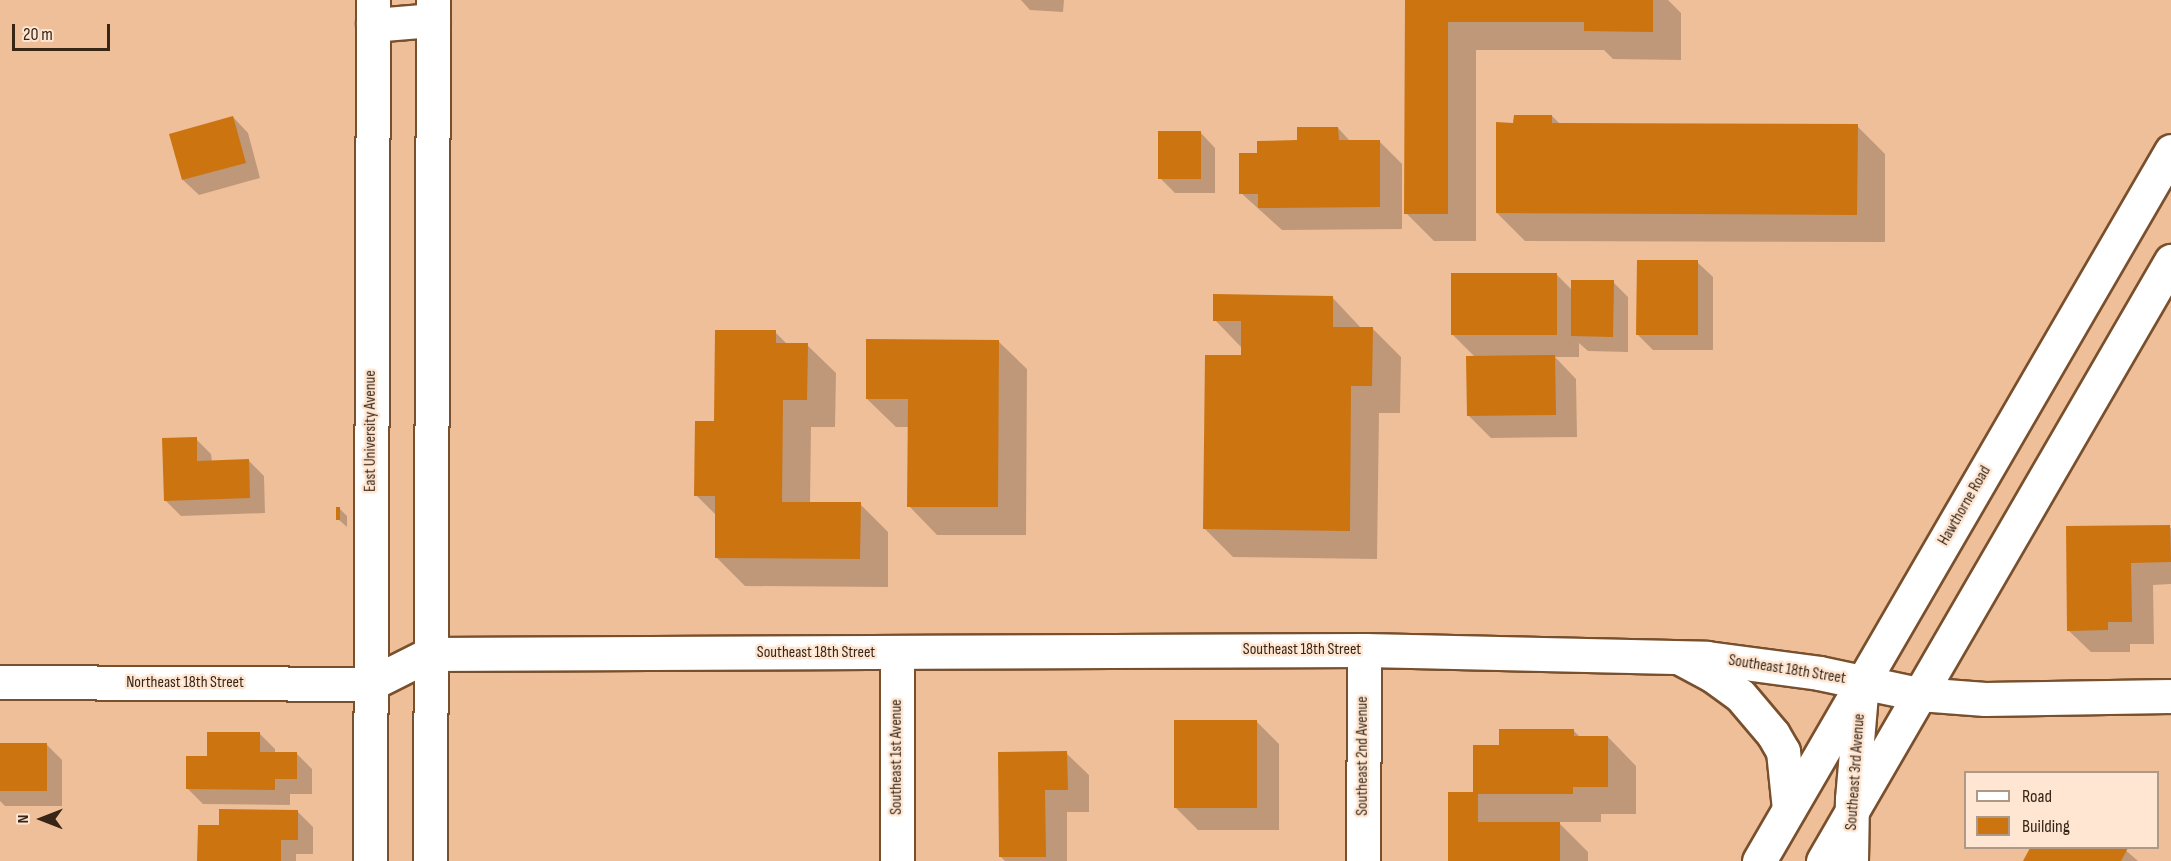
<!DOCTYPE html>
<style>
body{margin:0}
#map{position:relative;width:2171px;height:861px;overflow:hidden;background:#efbf99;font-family:"Sofia Sans Condensed",sans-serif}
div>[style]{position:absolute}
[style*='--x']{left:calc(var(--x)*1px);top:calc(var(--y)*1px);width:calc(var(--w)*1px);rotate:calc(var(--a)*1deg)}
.shadow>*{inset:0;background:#0003}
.building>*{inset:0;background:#cc740f}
.roads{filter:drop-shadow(2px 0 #79502d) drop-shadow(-2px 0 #79502d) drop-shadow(0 2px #79502d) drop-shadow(0 -2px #79502d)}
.minor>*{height:33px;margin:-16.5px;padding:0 16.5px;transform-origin:16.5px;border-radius:16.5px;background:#fff}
.tertiary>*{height:33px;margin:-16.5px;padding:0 16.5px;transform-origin:16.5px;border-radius:16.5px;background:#fff}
.primary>*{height:33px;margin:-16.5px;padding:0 16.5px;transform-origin:16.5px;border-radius:16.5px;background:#fff}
.trunk>*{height:33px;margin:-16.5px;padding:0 16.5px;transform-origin:16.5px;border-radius:16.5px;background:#fff}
span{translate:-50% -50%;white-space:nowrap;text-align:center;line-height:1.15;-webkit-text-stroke:5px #fee6d2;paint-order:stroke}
.street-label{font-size:16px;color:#372516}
.legend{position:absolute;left:1964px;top:771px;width:195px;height:78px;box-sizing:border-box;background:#fee6d2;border:2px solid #ae9987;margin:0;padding:8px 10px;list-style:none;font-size:18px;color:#372516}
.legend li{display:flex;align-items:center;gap:12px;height:30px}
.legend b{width:30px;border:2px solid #ae9987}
.north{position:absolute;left:12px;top:789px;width:60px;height:60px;-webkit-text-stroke:4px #fee6d2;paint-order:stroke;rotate:270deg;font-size:16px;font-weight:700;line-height:24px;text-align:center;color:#372516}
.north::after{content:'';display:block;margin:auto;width:21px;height:27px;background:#372516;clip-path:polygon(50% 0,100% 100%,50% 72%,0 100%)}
.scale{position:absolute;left:12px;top:24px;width:98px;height:27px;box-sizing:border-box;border:3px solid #372516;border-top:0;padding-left:8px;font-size:18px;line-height:21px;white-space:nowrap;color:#372516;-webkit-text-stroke:4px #fee6d2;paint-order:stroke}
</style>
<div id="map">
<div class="shadow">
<div style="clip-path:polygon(1021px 0,1064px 0,1063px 12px,1030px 10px)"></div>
<div style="clip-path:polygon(1406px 0,1668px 0,1681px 13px,1681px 60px,1613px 59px,1604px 50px,1476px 50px,1476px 241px,1434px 241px,1406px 213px)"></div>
<div style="clip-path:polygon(1552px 116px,1560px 124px,1857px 126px,1885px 154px,1885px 242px,1525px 241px,1497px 213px,1515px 124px)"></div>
<div style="clip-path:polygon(233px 117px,248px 133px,260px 178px,199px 195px,183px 180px)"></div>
<div style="clip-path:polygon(1338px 128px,1350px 141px,1379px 141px,1402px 164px,1402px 229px,1282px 230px,1241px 193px,1259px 154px)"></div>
<div style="clip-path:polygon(1200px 132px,1215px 148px,1215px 193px,1175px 193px,1160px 178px)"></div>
<div style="clip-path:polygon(1697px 262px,1713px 277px,1713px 350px,1653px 350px,1638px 335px)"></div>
<div style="clip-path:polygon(1556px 274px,1573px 291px,1613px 282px,1628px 297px,1628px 352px,1588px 351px,1579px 343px,1579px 357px,1555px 357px,1576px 379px,1577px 437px,1491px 438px,1468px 415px,1475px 357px,1453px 335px)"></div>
<div style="clip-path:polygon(1332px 297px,1361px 328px,1373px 329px,1401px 357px,1400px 413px,1379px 413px,1377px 559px,1233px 557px,1205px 529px,1242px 357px,1242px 348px,1215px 320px)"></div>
<div style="clip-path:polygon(775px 332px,788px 345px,807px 345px,836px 373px,835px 427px,811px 427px,810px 503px,860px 504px,888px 532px,888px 587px,745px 586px,716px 557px,717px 516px,696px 495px,716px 422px)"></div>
<div style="clip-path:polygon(998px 341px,1027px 369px,1026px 535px,937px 535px,909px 506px,909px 427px,896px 427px,867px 399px)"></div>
<div style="clip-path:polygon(196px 439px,211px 454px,212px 462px,249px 461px,264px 476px,265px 513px,181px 516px,165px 500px)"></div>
<div style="clip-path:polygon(340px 509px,347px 516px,347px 527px,338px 519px)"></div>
<div style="clip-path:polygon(2067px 528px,2171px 528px,2171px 584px,2153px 585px,2154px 644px,2130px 644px,2130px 652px,2091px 652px,2068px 630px)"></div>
<div style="clip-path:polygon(1256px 721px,1279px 744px,1279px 830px,1198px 830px,1176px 808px)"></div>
<div style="clip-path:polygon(1574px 731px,1580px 737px,1608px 737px,1636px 766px,1636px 814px,1601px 814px,1601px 822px,1558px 822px,1588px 852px,1588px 861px,1449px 861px,1474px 793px,1500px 747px)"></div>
<div style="clip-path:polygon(260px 734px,275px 749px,275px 754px,297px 754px,312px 769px,312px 794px,290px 794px,290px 805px,203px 804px,188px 789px,209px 757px)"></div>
<div style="clip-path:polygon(0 745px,47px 745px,62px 760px,62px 806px,5px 806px,0 801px)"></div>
<div style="clip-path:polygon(1066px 753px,1089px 775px,1089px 812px,1067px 812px,1067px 861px,1005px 861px,1001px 857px)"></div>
<div style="clip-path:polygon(298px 812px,313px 827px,313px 854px,296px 854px,296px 861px,199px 861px,220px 826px)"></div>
<div style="clip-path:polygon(2032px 848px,2123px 848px,2138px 861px,2024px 861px)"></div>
</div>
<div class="building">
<div style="clip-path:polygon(1405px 0,1653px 0,1653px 32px,1584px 31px,1584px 22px,1448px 22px,1448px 214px,1404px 214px)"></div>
<div style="clip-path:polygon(1514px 115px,1552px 115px,1552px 123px,1858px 124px,1857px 215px,1496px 213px,1496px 122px,1513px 123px)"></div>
<div style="clip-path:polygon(233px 116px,246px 163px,182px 180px,169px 134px)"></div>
<div style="clip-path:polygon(1297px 127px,1338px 127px,1339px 140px,1380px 140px,1380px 207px,1258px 208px,1258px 194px,1239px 194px,1239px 153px,1257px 153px,1257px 141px,1297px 140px)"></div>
<div style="clip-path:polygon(1158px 131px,1201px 131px,1201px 179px,1158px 179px)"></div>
<div style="clip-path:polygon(1637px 260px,1698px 260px,1698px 335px,1636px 335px)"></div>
<div style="clip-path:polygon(1451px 273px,1557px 273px,1557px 335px,1451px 335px)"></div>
<div style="clip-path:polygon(1571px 280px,1614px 280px,1613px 337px,1571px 336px)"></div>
<div style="clip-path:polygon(1213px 294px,1333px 296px,1333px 327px,1373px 327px,1372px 386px,1351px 386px,1350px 531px,1203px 529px,1205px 355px,1241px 355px,1241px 321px,1213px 321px)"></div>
<div style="clip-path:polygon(715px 330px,776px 330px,776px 343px,808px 343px,807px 400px,783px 400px,782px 502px,861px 502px,860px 559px,715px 558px,715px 496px,694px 496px,695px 421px,714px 421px)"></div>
<div style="clip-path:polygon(866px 339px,999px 340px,998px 507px,907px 507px,908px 399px,866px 399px)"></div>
<div style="clip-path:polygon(1555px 355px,1556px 415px,1467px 416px,1466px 356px)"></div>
<div style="clip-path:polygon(197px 437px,197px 461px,249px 459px,250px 498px,164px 501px,162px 438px)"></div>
<div style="clip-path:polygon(336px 507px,340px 507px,340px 520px,336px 520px)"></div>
<div style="clip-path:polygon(2170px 525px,2171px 562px,2131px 563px,2132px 622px,2108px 622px,2108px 630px,2067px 631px,2066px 526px)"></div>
<div style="clip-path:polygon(1174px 720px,1257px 720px,1257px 808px,1174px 808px)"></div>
<div style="clip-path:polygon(1499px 729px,1574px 729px,1574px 736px,1608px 736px,1608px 787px,1573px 787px,1573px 794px,1478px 794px,1478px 822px,1560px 822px,1560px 861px,1448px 861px,1448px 792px,1473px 792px,1473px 745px,1499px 745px)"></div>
<div style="clip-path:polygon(207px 732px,260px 732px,260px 752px,297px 752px,297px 779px,275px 779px,275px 790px,186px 789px,186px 756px,207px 756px)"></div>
<div style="clip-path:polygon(0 743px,47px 743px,47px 791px,0 791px)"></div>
<div style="clip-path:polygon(1067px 751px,1068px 790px,1045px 790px,1046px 857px,999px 857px,998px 752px)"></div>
<div style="clip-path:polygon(219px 809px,298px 810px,298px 840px,281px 840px,281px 861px,197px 861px,198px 825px,219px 825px)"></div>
<div style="clip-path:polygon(2030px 848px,2128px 848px,2121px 861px,2023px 861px)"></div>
</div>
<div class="roads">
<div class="minor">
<div style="--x:897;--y:653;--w:208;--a:90"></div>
<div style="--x:430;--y:654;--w:934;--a:-0.25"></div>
<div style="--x:1364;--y:650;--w:343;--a:1.3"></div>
<div style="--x:1707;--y:658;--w:113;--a:7.6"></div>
<div style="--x:1819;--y:673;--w:102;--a:11.9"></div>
<div style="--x:1919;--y:694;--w:66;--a:4.3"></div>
<div style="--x:1985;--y:699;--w:186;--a:-0.9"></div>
<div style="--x:0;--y:682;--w:370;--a:0.3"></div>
<div style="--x:1363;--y:861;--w:211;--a:-89.7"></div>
</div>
<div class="tertiary">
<div style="--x:1851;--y:861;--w:62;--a:-89.1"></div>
<div style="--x:1852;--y:799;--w:116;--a:-85.1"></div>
</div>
<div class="primary">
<div style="--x:373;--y:25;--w:60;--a:-4.8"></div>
<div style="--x:370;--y:684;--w:67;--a:-26.6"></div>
<div style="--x:370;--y:861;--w:861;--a:-89.8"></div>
<div style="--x:430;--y:861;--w:861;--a:-89.8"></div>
</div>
<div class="trunk">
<div style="--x:1680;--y:658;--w:36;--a:28"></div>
<div style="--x:1712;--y:675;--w:34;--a:36"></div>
<div style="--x:1740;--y:695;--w:51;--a:49.8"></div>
<div style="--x:1773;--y:734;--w:20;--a:60"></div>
<div style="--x:1783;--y:751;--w:58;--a:84.1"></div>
<div style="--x:1759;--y:861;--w:821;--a:-59.87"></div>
<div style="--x:1823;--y:861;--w:694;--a:-59.89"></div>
</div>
</div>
<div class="street-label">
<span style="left:371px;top:431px;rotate:-90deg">East University Avenue</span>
<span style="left:1965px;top:506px;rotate:-60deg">Hawthorne Road</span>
<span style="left:1302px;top:650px">Southeast 18th Street</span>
<span style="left:816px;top:653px">Southeast 18th Street</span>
<span style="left:1787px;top:670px;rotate:9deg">Southeast 18th Street</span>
<span style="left:185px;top:683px">Northeast 18th Street</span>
<span style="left:1363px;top:756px;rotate:-90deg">Southeast 2nd Avenue</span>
<span style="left:897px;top:757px;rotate:-90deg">Southeast 1st Avenue</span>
<span style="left:1856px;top:772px;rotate:-86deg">Southeast 3rd Avenue</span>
</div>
<ul class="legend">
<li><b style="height:8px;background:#fff"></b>Road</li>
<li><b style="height:16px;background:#cc740f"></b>Building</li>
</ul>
<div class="north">N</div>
<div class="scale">20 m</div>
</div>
